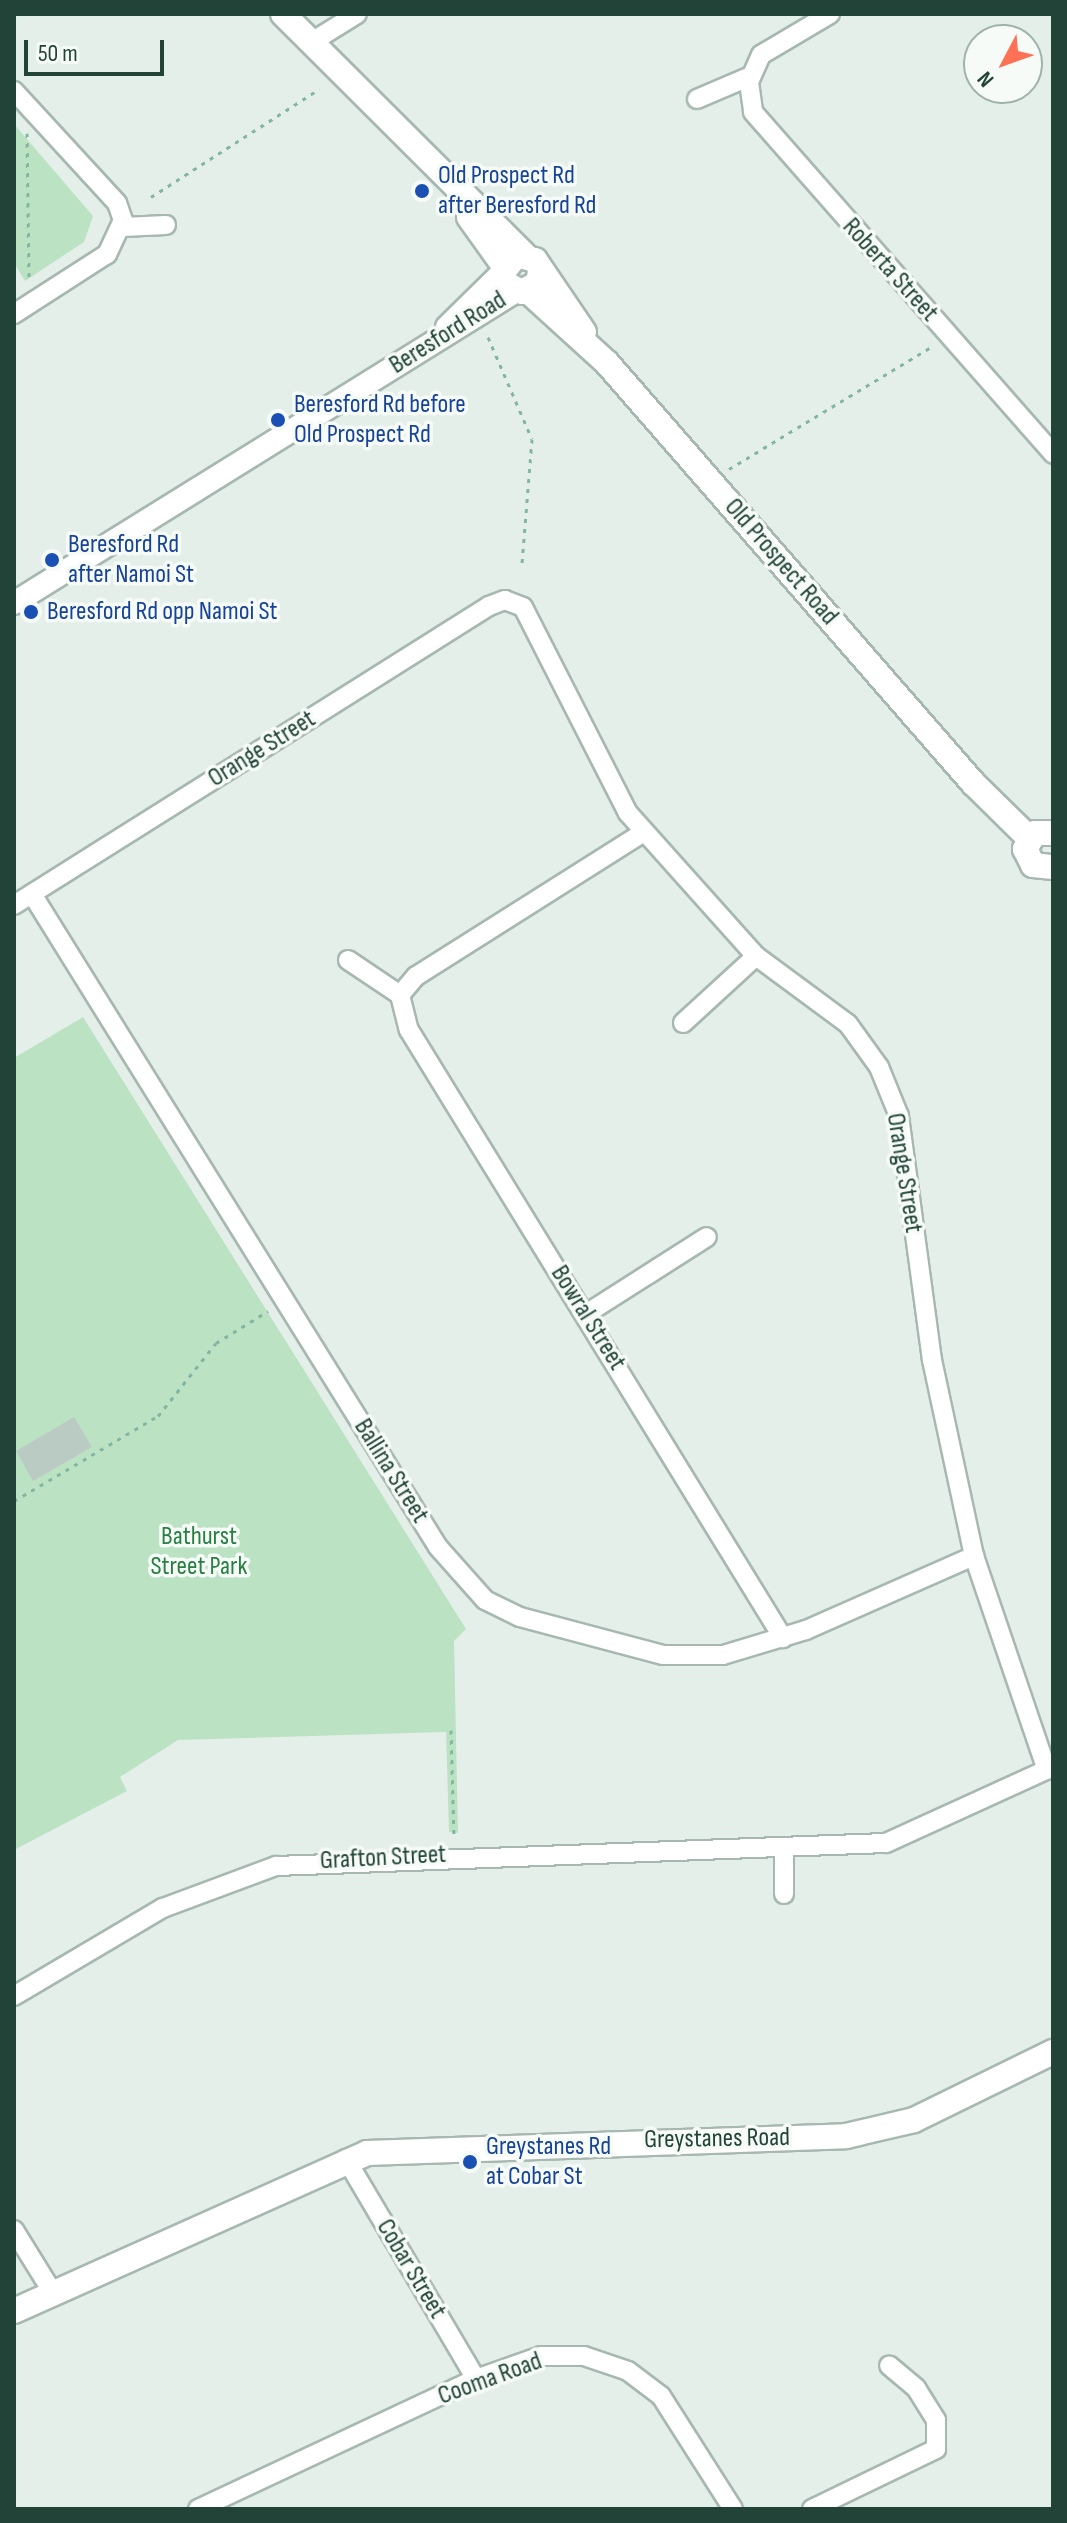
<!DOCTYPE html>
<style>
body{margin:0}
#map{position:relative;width:1067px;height:2523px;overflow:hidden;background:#e5efea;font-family:"Sofia Sans Condensed",sans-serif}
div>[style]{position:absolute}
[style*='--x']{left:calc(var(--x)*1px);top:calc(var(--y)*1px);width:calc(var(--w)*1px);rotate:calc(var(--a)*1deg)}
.green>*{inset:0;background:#bce2c4}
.building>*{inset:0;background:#bacbc3}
.path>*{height:3px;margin-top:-1.5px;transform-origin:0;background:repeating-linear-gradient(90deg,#83b6a2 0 4px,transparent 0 10px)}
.roads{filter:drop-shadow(2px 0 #a7b8b1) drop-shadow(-2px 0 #a7b8b1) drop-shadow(0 2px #a7b8b1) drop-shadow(0 -2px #a7b8b1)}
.minor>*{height:18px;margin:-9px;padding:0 9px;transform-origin:9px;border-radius:9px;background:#fff}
.tertiary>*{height:22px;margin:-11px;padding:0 11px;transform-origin:11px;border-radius:11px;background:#fff}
.secondary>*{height:24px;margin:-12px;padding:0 12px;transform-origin:12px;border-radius:12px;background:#fff}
.dots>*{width:22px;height:22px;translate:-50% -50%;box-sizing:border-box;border:4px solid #f6fbf8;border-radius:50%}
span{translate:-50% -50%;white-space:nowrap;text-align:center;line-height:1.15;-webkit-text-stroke:7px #f6fbf8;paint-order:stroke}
.transit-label{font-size:26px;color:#164399}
.left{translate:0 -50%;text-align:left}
.street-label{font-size:26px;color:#224438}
.park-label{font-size:26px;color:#277f42}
.frame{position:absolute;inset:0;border:16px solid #224438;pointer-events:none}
.north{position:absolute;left:963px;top:24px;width:80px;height:80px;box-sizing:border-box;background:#f6fbf8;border:2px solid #a1b2ab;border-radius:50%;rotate:229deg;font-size:22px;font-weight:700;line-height:32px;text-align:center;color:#224438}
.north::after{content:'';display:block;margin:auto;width:28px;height:36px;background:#fe7154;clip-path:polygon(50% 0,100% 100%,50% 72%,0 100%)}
.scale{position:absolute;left:24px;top:40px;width:140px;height:36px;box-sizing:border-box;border:4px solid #224438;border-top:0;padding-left:10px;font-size:24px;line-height:28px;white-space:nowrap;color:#224438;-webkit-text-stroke:6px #f6fbf8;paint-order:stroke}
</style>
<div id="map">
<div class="green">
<div style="clip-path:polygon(14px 124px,93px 216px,84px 242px,25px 281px,14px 263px)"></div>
<div style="clip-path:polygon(83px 1017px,466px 1629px,454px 1641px,458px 1833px,449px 1832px,446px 1732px,178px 1740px,120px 1777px,127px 1791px,14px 1850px,14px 1058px)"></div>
</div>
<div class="building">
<div style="clip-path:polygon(74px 1417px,92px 1447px,33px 1481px,16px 1451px)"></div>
</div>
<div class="path">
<div style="--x:27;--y:133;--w:148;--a:89.2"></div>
<div style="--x:151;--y:197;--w:200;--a:-32.7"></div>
<div style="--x:488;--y:337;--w:111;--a:66.7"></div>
<div style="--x:532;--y:439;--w:125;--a:94.6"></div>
<div style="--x:729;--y:469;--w:238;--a:-31.1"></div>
<div style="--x:14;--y:1501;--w:167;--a:-30.6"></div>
<div style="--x:158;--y:1416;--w:93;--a:-51.5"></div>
<div style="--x:216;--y:1343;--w:61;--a:-31.6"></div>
<div style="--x:451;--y:1730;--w:108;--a:88.4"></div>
</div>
<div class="roads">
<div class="minor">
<div style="--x:830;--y:14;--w:80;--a:149.3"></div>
<div style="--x:761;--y:55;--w:30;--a:114"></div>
<div style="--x:749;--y:82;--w:30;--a:82"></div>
<div style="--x:753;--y:112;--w:455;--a:48.7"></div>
<div style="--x:310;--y:43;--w:55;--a:-31.7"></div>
<div style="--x:14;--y:91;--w:152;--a:47.4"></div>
<div style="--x:117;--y:203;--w:18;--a:71"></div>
<div style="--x:123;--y:220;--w:38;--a:115"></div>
<div style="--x:107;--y:254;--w:111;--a:147.2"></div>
<div style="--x:697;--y:99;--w:59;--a:-23.1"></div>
<div style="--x:123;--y:227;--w:43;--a:-2.7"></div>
<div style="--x:644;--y:832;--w:270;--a:147.7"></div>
<div style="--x:416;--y:976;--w:25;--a:130"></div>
<div style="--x:400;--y:995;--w:36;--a:76"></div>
<div style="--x:409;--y:1030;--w:714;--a:58.4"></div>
<div style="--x:32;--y:894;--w:769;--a:58.13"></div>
<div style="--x:438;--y:1547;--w:71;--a:48.4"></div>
<div style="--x:485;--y:1600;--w:39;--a:26"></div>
<div style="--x:520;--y:1617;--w:148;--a:14.9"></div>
<div style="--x:663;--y:1655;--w:60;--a:0"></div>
<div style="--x:723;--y:1655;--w:87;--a:-16.8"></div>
<div style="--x:806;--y:1630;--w:184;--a:-23.8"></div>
<div style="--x:14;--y:905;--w:561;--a:-32.19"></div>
<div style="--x:489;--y:606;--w:17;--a:-21"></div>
<div style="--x:505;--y:600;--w:19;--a:21"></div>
<div style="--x:523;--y:607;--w:231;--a:63"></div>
<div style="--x:628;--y:813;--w:192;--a:48.2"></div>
<div style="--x:756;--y:956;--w:114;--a:36.5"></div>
<div style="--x:848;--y:1024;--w:53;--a:54.2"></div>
<div style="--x:879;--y:1067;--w:53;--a:67.8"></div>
<div style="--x:899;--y:1116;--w:246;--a:82.3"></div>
<div style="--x:932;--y:1360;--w:200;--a:77.9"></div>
<div style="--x:974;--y:1556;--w:226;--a:71.2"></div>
<div style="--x:348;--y:960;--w:63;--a:33.9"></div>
<div style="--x:683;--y:1023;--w:99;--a:-42.5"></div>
<div style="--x:586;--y:1314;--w:143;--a:-32.5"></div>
<div style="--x:784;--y:1894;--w:45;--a:-90"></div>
<div style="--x:14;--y:1996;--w:173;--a:-30.6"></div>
<div style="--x:163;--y:1908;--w:121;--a:-20.4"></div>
<div style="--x:276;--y:1866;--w:610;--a:-2.16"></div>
<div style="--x:886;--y:1843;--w:183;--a:-24.5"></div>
<div style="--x:346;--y:2159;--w:256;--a:59.4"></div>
<div style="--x:14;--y:2230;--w:74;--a:58.2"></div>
<div style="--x:198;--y:2509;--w:307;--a:-25.1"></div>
<div style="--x:476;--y:2379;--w:69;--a:-19.5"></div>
<div style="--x:541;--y:2356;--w:43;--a:0"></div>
<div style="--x:584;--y:2356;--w:46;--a:18.8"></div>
<div style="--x:628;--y:2371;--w:41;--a:37.1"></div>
<div style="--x:661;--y:2396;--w:134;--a:57.5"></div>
<div style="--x:812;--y:2509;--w:138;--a:-25.8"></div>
<div style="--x:936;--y:2449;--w:29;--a:-90"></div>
<div style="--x:936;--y:2420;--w:38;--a:-122"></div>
<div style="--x:916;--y:2388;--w:35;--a:-140"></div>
</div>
<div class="tertiary">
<div style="--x:447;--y:327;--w:78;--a:-44.5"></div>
<div style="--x:14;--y:603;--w:591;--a:-31.86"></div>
</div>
<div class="secondary">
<div style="--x:283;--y:14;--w:340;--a:44.9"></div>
<div style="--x:469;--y:217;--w:60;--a:54.5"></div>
<div style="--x:540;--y:271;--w:12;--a:99"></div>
<div style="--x:538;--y:283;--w:18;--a:151"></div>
<div style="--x:522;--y:292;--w:18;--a:-153"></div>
<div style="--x:506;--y:284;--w:12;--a:-104"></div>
<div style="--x:503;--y:272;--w:22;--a:-51"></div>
<div style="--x:517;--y:255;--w:19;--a:16"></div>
<div style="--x:535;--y:260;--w:87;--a:55.8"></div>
<div style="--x:528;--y:291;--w:107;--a:42.3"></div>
<div style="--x:607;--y:363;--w:557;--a:48.93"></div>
<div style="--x:973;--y:783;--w:78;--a:44.5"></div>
<div style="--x:1053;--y:833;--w:18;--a:180"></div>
<div style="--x:1035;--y:833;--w:19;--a:122"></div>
<div style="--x:1025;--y:849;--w:18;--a:63"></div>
<div style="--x:1033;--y:865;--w:20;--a:6"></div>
<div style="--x:14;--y:2311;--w:387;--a:-24.1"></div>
<div style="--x:367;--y:2153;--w:479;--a:-2"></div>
<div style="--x:846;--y:2136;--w:70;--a:-13.2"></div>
<div style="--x:914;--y:2120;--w:155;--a:-26.1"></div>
</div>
</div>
<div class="dots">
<div style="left:422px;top:191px;background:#1a4fb4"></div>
<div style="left:278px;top:420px;background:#1a4fb4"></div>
<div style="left:52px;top:560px;background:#1a4fb4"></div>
<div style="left:31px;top:612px;background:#1a4fb4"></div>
<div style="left:470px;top:2162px;background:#1a4fb4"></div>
</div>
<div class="transit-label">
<span class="left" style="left:438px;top:191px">Old Prospect Rd<br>after Beresford Rd</span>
<span class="left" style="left:294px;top:420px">Beresford Rd before<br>Old Prospect Rd</span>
<span class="left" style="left:68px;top:560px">Beresford Rd<br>after Namoi St</span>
<span class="left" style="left:47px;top:612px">Beresford Rd opp Namoi St</span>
<span class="left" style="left:486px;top:2162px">Greystanes Rd<br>at Cobar St</span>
</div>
<div class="street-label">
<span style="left:890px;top:270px;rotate:48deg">Roberta Street</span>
<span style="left:448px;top:333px;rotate:-32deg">Beresford Road</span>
<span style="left:781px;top:562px;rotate:49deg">Old Prospect Road</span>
<span style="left:262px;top:749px;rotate:-32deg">Orange Street</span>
<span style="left:904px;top:1173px;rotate:81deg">Orange Street</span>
<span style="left:588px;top:1318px;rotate:58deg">Bowral Street</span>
<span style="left:391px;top:1471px;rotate:58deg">Ballina Street</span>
<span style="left:383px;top:1858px;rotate:-3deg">Grafton Street</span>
<span style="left:717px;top:2139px;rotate:-1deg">Greystanes Road</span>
<span style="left:411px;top:2269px;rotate:59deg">Cobar Street</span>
<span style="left:490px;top:2379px;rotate:-20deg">Cooma Road</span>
</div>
<div class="park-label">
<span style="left:199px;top:1552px">Bathurst<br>Street Park</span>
</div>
<div class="frame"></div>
<div class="north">N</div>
<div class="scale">50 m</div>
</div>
